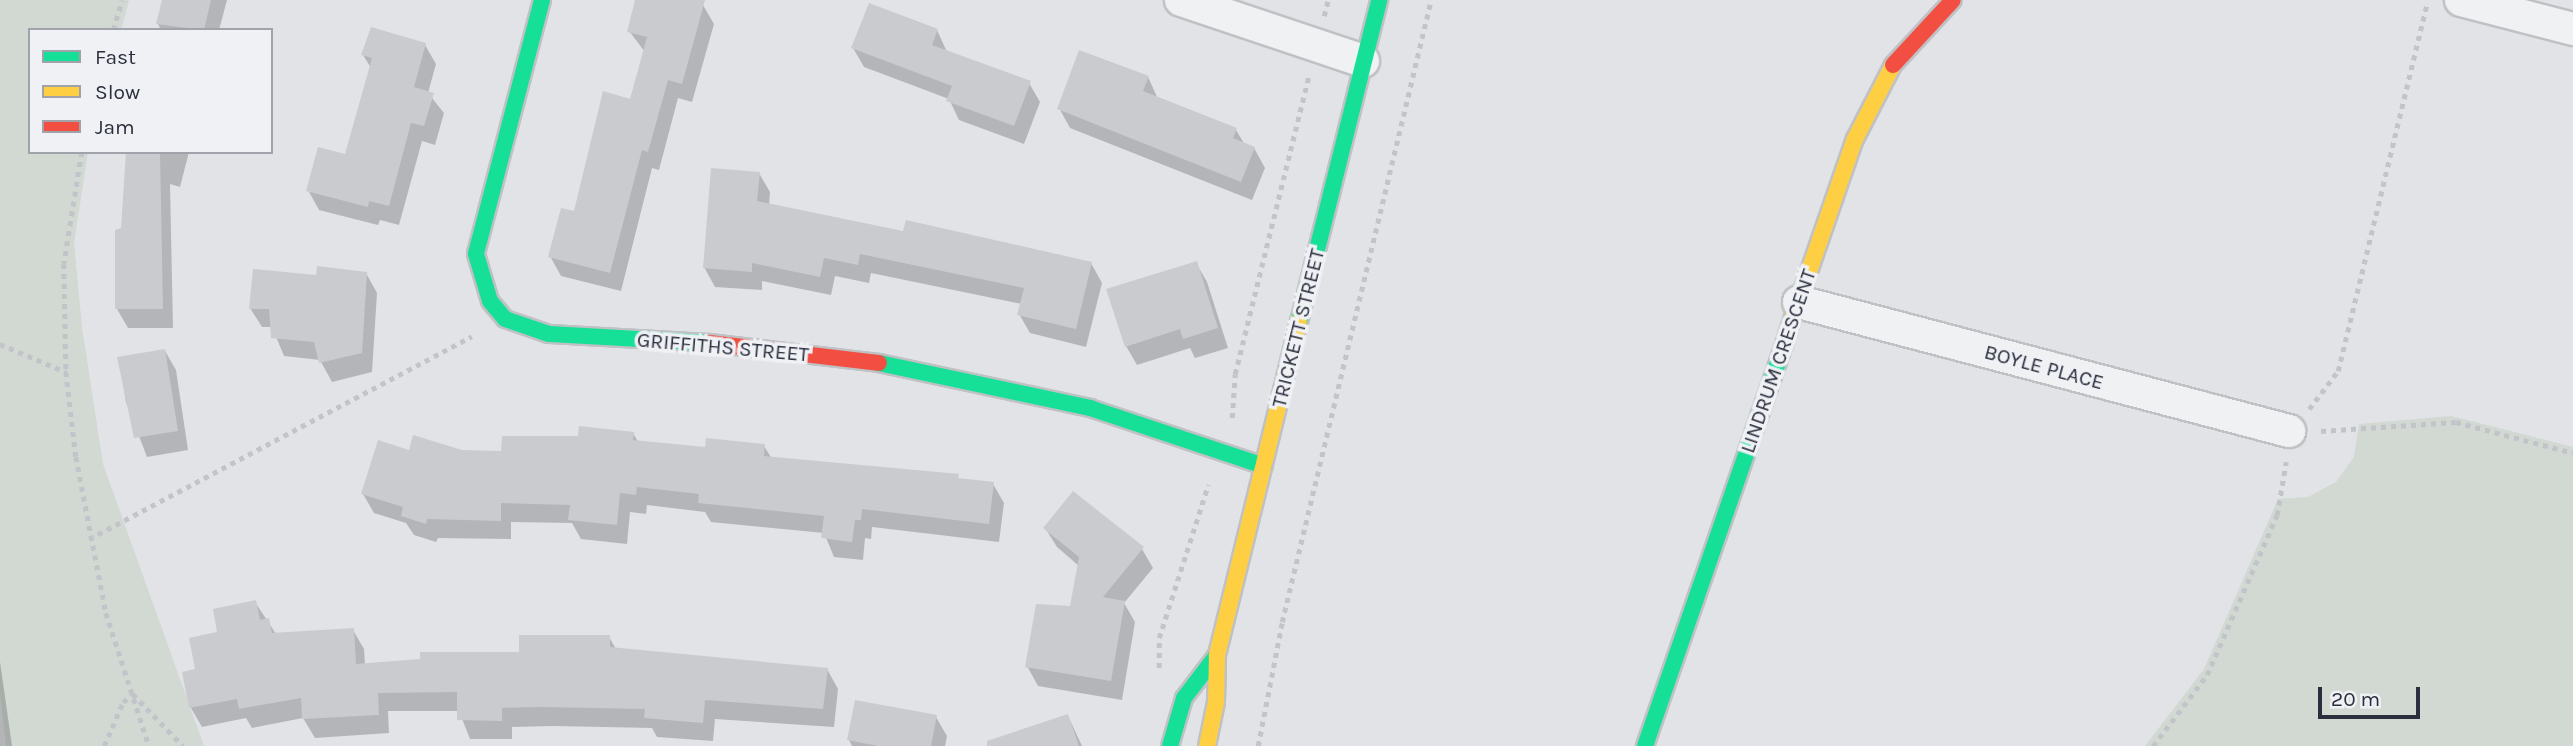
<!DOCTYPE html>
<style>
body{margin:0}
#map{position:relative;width:2573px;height:746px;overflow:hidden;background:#e1e3e6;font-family:Karla,sans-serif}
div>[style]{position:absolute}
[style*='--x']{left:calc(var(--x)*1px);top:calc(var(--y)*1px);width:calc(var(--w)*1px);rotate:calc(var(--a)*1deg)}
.green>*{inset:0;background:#d1d9d2}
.shadow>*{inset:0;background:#0003}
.building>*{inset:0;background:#cacbce}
.path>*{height:4.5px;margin-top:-2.25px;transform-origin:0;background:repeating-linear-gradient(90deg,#c3c4c9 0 5px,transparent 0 10px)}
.roads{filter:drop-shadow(2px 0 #c0c1c4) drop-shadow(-2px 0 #c0c1c4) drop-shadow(0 2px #c0c1c4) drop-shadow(0 -2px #c0c1c4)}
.street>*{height:32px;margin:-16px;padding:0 16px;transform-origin:16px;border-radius:16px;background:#f0f1f3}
.fast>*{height:16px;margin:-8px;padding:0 8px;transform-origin:8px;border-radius:8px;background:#16e098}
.slow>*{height:16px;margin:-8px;padding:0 8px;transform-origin:8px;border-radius:8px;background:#ffcf43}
.jam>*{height:16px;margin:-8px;padding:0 8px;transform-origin:8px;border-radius:8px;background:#f24e42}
span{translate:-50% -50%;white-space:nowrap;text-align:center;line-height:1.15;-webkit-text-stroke:7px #eff1f5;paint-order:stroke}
.street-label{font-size:21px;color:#2b2f3d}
.legend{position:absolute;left:28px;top:28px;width:245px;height:126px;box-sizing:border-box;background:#eff1f5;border:2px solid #a1a3ab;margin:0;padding:9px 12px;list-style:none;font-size:21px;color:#2b2f3d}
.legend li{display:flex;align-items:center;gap:14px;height:35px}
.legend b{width:35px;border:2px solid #a1a3ab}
.scale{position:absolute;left:2318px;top:687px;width:102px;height:32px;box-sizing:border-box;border:4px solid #2b2f3d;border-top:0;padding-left:9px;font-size:21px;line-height:24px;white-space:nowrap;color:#2b2f3d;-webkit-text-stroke:5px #eff1f5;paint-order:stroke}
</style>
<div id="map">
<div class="green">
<div style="clip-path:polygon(0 0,129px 0,121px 30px,30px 30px,30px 152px,88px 152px,74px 243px,82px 327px,103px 464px,204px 746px,6px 746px,0 693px)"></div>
<div style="clip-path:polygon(2451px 416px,2573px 447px,2573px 746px,2145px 746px,2204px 669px,2278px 499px,2308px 497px,2336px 482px,2354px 457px,2359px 424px)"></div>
</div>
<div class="shadow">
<div style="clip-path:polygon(164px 0,227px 0,219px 30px,161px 30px,158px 24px)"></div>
<div style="clip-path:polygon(638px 0,703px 5px,714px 24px,692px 102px,678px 98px,659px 170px,652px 168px,621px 291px,561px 276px,550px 256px,632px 101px,645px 52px,629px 31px)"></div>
<div style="clip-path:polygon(937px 30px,947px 52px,1029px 83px,1040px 102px,1024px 144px,959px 120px,949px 99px,864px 67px,853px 48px)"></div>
<div style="clip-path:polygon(425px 45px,436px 64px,428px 93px,444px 113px,435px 145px,422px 141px,399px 225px,380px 220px,378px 225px,319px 210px,308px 190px,346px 156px,371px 68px,363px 55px)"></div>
<div style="clip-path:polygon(1148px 77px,1158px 99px,1236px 130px,1245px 145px,1254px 148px,1265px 168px,1252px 200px,1070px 128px,1059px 108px)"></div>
<div style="clip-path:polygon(128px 152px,189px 152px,180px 187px,170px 184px,173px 328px,128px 328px,117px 309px)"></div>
<div style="clip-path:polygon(759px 173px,770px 192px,769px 205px,905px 233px,1091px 263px,1102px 283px,1086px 347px,1030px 333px,1019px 314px,1022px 304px,871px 273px,869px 283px,835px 276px,831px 295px,762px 281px,762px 290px,715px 287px,704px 267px)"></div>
<div style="clip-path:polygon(1196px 263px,1207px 282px,1228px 348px,1195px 358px,1190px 348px,1137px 365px,1126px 346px)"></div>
<div style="clip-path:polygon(366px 273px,377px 293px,372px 372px,332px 382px,320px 360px,284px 356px,272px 327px,262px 327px,250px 308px,317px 277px)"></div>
<div style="clip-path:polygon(165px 351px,176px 370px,188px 450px,147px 457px,126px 402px,119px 358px)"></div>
<div style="clip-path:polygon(633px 433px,638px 442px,706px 449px,764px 446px,772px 459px,993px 484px,1004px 503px,999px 542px,872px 527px,871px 539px,865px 538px,863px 560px,834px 557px,824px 533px,711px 522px,705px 512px,647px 505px,646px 514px,630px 512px,627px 544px,581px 539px,572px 523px,511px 522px,511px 539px,438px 538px,436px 542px,414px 535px,406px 523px,374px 513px,363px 494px,410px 452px,503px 453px)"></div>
<div style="clip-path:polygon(1045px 528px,1142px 549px,1153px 568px,1124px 603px,1135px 622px,1122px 700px,1038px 686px,1027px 666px,1072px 607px,1079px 566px,1057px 547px)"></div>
<div style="clip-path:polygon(255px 602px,276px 634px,353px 630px,364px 649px,365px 665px,521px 654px,609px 637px,616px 649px,827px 669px,838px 689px,834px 727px,715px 719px,713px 741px,657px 737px,652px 728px,554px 726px,512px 727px,512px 739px,470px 739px,459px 711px,388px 711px,389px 733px,315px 738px,303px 718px,252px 728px,246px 718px,202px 727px,191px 708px,184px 673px,197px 671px,219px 634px)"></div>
<div style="clip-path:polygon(0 662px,12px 746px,0 746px)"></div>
<div style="clip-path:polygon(1068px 716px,1082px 746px,998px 746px)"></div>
<div style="clip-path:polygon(936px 717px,947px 736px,945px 746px,852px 746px,849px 740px)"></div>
</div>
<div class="building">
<div style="clip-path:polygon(162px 0,211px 0,204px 30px,156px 24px)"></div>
<div style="clip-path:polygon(635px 0,705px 0,682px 84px,668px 80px,648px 152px,642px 150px,610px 273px,548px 257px,561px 208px,574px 211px,603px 91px,630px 99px,647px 37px,627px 32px)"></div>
<div style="clip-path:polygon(869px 3px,938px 29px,932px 45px,1031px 81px,1014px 126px,946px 101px,952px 86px,851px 48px)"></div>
<div style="clip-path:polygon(371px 27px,426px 43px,414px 87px,434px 93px,424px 126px,411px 123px,389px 206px,369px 201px,368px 207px,306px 191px,318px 147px,345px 154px,372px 58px,361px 55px)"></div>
<div style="clip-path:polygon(1079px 50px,1149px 76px,1143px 91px,1237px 128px,1233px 138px,1255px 147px,1241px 182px,1057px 109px)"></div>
<div style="clip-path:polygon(126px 152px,160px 152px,163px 309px,115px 309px,115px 230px,121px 228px)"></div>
<div style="clip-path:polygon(711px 168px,760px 172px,757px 201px,903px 231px,906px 220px,1092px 262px,1076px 329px,1017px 315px,1024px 288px,860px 254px,858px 265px,824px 258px,820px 277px,752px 263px,752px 272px,703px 268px)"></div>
<div style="clip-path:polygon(1197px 261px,1218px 328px,1183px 339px,1180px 329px,1125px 347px,1106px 289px)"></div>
<div style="clip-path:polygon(317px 266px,367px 272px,362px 353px,319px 363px,314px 342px,271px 338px,269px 309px,249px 309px,253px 269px,316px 275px)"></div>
<div style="clip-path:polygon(165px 349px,178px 431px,134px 438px,117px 357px)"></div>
<div style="clip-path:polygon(579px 426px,634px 432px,633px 440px,705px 447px,706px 438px,765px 444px,764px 456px,959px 474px,958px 478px,994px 482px,989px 524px,862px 509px,861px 520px,855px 520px,852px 542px,821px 538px,824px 516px,698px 503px,699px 494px,637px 487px,636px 495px,620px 493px,617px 525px,568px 520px,570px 505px,501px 503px,501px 521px,427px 519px,426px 524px,401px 516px,403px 507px,361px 494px,378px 440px,409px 450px,413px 435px,462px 450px,501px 451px,502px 436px,578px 436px)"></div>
<div style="clip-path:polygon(1073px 491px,1144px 547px,1103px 597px,1125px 601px,1111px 681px,1025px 667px,1036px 604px,1070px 606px,1079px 557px,1043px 528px)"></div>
<div style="clip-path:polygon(256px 600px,260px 620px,269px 618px,272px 633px,354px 628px,356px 664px,420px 659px,420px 652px,519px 652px,519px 635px,610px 635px,610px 647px,828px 668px,823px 709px,705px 700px,703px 723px,644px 718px,645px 709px,542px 707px,502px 708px,502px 721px,457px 720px,457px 692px,378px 693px,379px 715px,302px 719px,301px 698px,239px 709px,237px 699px,189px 708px,182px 672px,195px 669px,189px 638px,217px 632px,213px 609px)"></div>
<div style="clip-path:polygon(855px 700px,937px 715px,931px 746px,878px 746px,847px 740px)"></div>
<div style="clip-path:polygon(1068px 714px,1079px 746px,987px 746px,987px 741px)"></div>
</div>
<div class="path">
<div style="--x:1324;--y:16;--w:16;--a:-76"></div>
<div style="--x:113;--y:30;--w:31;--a:-73"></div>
<div style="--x:82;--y:152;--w:113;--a:99.1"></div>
<div style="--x:64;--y:264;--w:108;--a:88.9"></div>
<div style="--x:66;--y:372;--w:86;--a:83.3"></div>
<div style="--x:76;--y:457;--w:159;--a:79.1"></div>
<div style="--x:106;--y:613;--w:140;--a:72.1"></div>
<div style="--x:0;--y:344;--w:72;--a:23"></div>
<div style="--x:2309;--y:409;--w:48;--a:-52.7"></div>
<div style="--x:2338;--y:371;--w:378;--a:-76.4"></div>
<div style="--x:1232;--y:418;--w:44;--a:-86.1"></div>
<div style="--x:1235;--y:374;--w:308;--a:-76.1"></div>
<div style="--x:2321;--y:431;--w:135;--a:-3.8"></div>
<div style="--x:2456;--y:422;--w:121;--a:14.8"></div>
<div style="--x:89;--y:539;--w:433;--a:-27.9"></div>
<div style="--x:1159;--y:668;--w:30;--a:-90"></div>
<div style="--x:1159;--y:638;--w:161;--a:-72.2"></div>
<div style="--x:104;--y:746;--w:48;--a:-66.6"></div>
<div style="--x:123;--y:702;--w:13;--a:-39"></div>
<div style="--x:133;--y:694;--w:72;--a:46.1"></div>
<div style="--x:1258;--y:746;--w:126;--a:-79"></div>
<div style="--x:1282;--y:622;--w:640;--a:-76.53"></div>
<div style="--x:2153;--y:746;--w:89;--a:-52.7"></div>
<div style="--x:2207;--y:675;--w:175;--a:-66.4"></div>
<div style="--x:2277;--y:515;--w:54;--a:-80.4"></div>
</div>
<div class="roads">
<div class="street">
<div style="--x:1181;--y:0;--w:192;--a:18.5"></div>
<div style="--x:2461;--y:0;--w:116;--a:14.5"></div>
<div style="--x:1799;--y:302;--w:507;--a:14.75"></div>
</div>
<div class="fast">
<div style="--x:542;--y:0;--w:262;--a:104.6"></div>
<div style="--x:476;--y:254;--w:49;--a:73.4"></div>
<div style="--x:490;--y:301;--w:23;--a:50"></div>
<div style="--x:505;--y:319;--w:46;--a:18.8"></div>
<div style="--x:549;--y:334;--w:160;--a:3.2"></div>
<div style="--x:1299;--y:322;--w:332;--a:-76"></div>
<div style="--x:879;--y:363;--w:216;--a:12"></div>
<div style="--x:1090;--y:408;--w:183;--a:18.4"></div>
<div style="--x:1170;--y:746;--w:50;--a:-73.7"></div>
<div style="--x:1184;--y:698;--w:54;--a:-52.5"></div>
<div style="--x:1645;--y:746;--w:438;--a:-70.9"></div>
</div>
<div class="slow">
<div style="--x:1788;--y:332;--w:204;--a:-70.9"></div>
<div style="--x:1855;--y:139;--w:83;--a:-62.8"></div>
<div style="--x:1207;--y:746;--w:45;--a:-78.4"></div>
<div style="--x:1216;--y:702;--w:47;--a:-88.8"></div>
<div style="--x:1217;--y:655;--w:343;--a:-76.2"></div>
</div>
<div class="jam">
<div style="--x:1893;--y:65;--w:88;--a:-47.3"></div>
<div style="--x:709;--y:343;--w:171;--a:6.7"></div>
</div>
</div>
<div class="street-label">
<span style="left:1298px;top:328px;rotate:-76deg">TRICKETT STREET</span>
<span style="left:723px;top:347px;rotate:5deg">GRIFFITHS STREET</span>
<span style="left:1778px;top:361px;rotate:-71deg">LINDRUM CRESCENT</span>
<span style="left:2044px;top:367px;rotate:15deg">BOYLE PLACE</span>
</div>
<ul class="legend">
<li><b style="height:9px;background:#16e098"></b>Fast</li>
<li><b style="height:9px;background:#ffcf43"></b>Slow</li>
<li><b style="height:9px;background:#f24e42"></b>Jam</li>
</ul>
<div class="scale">20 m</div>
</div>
